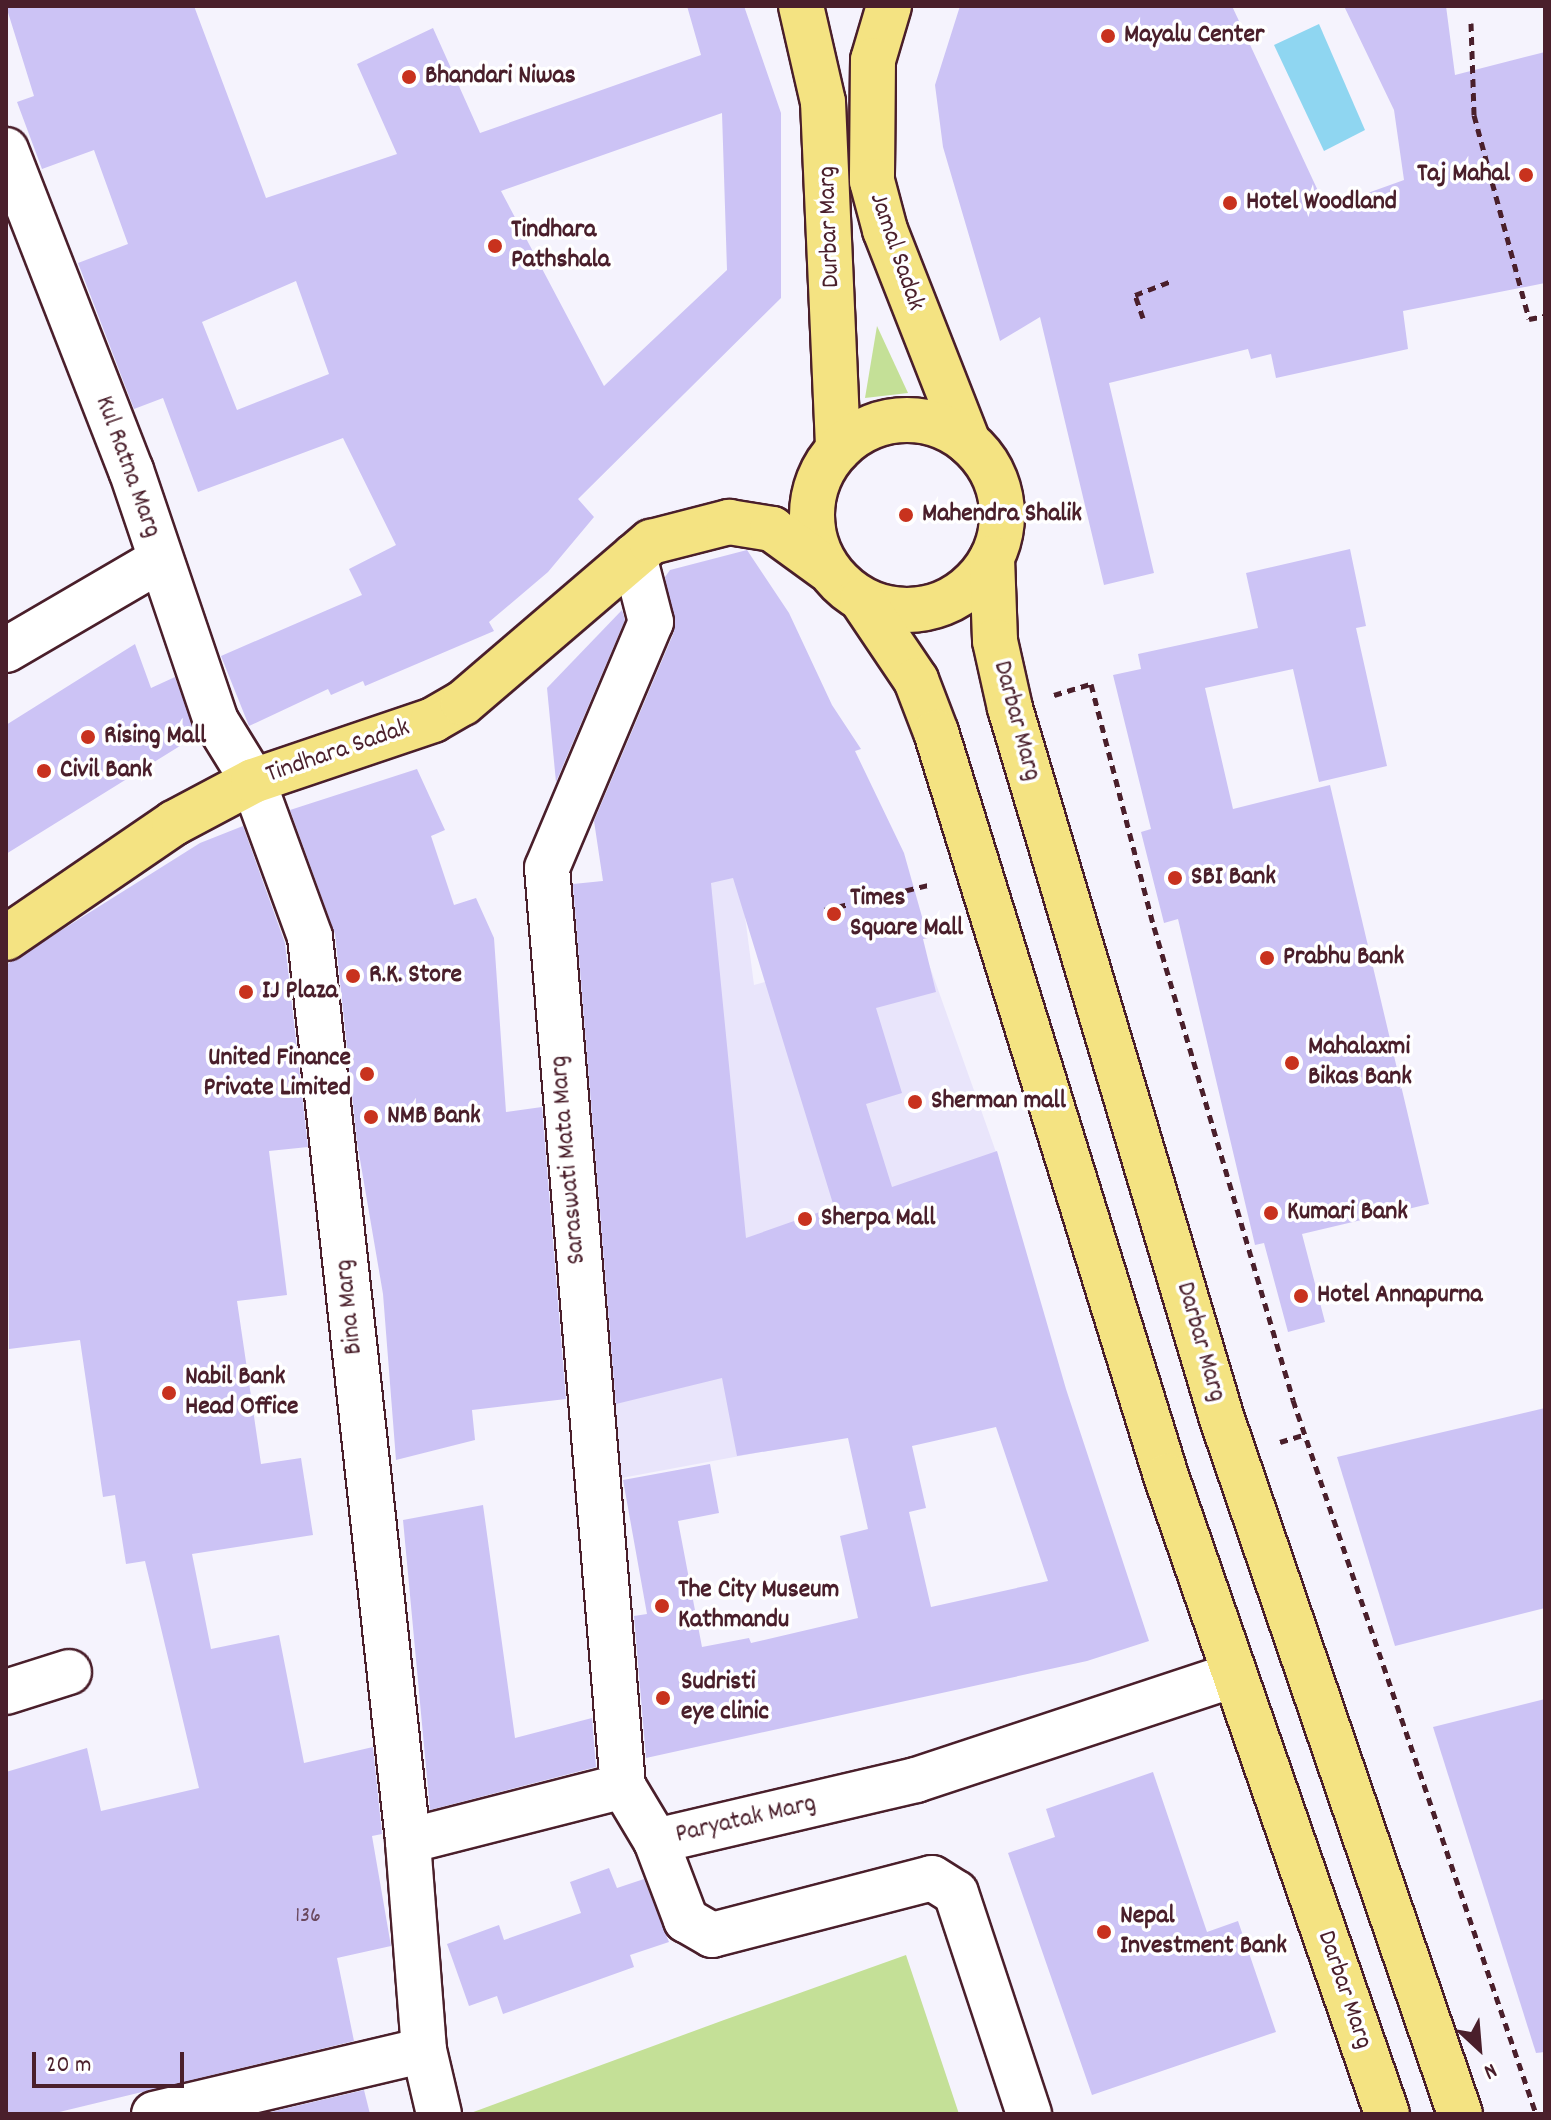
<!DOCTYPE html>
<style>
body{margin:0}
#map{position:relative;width:1551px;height:2120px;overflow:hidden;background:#f5f3fd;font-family:Dekko,sans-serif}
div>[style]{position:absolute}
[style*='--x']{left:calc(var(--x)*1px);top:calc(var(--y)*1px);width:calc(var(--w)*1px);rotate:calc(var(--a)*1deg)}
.built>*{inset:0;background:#e9e5fb}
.green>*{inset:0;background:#c4e097}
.water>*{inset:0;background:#8fd6f1}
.building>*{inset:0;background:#ccc3f5}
.path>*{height:5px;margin-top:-2.5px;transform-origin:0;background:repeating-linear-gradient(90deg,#4a1f2b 0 8px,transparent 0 14px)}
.roads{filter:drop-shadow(2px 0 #4a1f2b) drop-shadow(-2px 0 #4a1f2b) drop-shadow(0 2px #4a1f2b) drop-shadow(0 -2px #4a1f2b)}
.minor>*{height:44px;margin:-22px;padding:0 22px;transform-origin:22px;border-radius:22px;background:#fff}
.major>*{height:44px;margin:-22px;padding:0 22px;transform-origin:22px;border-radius:22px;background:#f4e382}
.major>.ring{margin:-22px;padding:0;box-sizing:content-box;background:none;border:44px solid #f4e382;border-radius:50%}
.dots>*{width:22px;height:22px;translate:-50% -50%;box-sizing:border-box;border:4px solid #fff;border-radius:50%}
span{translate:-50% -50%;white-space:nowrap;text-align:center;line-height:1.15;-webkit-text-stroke:7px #fff;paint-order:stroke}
.number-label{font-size:22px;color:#6a485e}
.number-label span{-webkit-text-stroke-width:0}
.poi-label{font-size:26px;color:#4a1f2b;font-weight:700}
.left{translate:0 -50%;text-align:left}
.right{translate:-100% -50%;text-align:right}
.street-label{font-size:26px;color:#4a1f2b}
.frame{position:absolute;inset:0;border:8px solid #4a1f2b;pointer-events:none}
.north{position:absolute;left:1439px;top:2008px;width:80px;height:80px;-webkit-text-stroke:6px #fff;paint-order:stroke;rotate:154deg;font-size:22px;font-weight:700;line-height:32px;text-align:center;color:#4a1f2b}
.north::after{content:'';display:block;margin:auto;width:28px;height:36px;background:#4a1f2b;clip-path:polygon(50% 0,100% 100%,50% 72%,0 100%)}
.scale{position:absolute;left:32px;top:2052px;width:152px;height:36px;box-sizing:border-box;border:4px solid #4a1f2b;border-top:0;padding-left:10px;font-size:24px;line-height:28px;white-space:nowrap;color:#4a1f2b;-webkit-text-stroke:6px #fff;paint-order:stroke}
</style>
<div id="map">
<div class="built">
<div style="clip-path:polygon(738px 863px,754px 985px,920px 939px,996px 1152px,789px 1447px,616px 1479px,567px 886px)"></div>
</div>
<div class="green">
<div style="clip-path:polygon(877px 326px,908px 393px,865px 398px)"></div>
<div style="clip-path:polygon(906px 1955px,959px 2114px,468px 2114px,724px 2020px)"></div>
</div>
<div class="water">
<div style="clip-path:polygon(1319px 24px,1365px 130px,1324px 151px,1274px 45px)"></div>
</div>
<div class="building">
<div style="clip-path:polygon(evenodd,6px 6px,194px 6px,266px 198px,397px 154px,357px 64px,433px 28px,480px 133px,701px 55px,687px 6px,744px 6px,781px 113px,781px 298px,578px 499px,594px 517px,548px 572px,489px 622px,494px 631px,365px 686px,363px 681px,331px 695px,328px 689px,249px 726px,221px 656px,362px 595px,349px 569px,396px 545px,343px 438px,198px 492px,163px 398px,134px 409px,78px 263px,128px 244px,94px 150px,42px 169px,17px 102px,34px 96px,6px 6px,722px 113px,727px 270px,604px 386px,501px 191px,722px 113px,6px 6px,296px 281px,329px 374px,237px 410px,202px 322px,296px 281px)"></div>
<div style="clip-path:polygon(960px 6px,1232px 6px,1326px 208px,1404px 180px,1394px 110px,1344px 6px,1446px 6px,1455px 75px,1545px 52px,1545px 283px,1403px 311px,1408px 349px,1276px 378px,1271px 354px,1251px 359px,1248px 349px,1109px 383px,1154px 573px,1104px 585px,1040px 317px,1000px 341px,943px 147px,935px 85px)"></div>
<div style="clip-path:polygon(1350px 549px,1366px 626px,1356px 628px,1387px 766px,1319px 782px,1293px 669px,1205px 688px,1233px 809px,1330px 785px,1429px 1204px,1302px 1234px,1325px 1322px,1288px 1332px,1264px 1243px,1255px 1245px,1178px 919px,1164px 923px,1141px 832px,1151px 829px,1113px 675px,1141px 669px,1138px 654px,1258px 628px,1246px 573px)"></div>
<div style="clip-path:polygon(evenodd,747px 550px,789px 613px,832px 705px,861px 749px,855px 751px,904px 853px,928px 938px,923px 939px,936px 992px,876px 1008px,902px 1093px,866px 1104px,892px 1187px,997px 1151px,1066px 1389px,1149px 1641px,1087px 1661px,646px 1758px,634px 1616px,647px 1614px,623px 1480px,710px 1464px,719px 1513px,678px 1521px,702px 1647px,749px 1638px,751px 1643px,858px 1618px,840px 1536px,868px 1529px,848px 1438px,737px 1456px,722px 1378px,616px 1404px,573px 884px,603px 881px,594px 821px,674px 632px,665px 577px,670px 570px,747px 550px,733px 878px,834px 1207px,746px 1238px,711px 883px,733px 878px,747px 550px,996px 1427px,1048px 1581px,931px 1607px,909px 1512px,926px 1508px,912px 1446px,996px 1427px)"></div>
<div style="clip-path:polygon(622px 610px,625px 620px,556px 782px,547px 688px)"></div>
<div style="clip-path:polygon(135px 644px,151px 688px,175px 677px,196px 736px,6px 854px,6px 725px)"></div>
<div style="clip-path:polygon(417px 769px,445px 830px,431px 836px,454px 905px,476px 898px,494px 938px,506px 1112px,542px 1107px,566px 1399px,472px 1410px,475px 1440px,396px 1460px,383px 1294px,357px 1142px,335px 934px,290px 810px)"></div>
<div style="clip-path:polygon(243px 826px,285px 943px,308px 1147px,269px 1151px,287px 1295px,237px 1301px,261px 1464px,301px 1458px,313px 1535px,192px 1554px,211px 1649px,279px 1635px,304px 1763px,373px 1747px,382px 1834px,372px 1836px,391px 1946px,337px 1958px,354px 2041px,51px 2114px,6px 2114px,6px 1772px,87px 1748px,101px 1811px,199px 1788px,145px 1561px,126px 1564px,115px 1495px,103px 1497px,80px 1340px,9px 1349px,6px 965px,200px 843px)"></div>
<div style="clip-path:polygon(1545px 1408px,1545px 1608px,1395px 1646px,1337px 1457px)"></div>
<div style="clip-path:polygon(483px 1505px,515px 1738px,592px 1718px,596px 1767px,430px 1810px,403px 1520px)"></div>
<div style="clip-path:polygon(1545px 1699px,1545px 2052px,1536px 2053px,1433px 1727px)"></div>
<div style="clip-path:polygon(1153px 1772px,1207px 1932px,1238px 1921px,1276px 2032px,1092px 2095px,1008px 1853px,1055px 1837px,1046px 1809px)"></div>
<div style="clip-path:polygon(609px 1868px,617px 1888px,644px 1879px,669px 1942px,630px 1955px,634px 1967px,503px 2014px,497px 1996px,469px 2006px,447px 1944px,499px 1925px,504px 1940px,581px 1913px,570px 1882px)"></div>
<div style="clip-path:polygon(364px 2090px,370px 2114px,262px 2114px)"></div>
</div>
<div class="path">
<div style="--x:1471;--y:23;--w:92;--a:88.1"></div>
<div style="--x:1474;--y:115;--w:211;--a:74.9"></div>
<div style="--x:1529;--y:319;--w:16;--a:-11"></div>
<div style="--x:1143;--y:318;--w:24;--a:-109"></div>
<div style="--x:1135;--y:295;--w:39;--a:-21"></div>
<div style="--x:1054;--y:695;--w:39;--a:-17"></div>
<div style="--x:1091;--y:684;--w:251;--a:75.5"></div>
<div style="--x:1154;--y:927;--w:493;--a:73.6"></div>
<div style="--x:1293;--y:1400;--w:754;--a:71.2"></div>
<div style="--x:824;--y:910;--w:111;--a:-13.5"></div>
<div style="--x:1280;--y:1442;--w:27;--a:-17"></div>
</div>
<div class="roads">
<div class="minor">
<div style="--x:6;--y:150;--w:344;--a:68.7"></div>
<div style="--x:131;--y:470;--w:265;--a:71.3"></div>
<div style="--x:216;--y:721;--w:70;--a:58.3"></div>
<div style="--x:253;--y:781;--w:166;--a:69.9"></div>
<div style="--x:310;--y:937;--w:909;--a:83.81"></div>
<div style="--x:6;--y:650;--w:178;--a:-30.3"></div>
<div style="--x:6;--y:1692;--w:66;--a:-17.6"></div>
<div style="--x:623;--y:1786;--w:921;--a:-94.73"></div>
<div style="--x:547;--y:868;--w:267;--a:-67.1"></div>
<div style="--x:651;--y:622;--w:68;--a:-104.4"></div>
<div style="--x:656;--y:1841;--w:85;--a:69.2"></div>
<div style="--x:686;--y:1920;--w:30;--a:30"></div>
<div style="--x:712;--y:1935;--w:227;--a:-14.5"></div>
<div style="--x:932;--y:1878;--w:28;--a:32"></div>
<div style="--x:956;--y:1893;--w:233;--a:71.7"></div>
<div style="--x:154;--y:2114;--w:277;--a:-13.3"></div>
<div style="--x:439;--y:2114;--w:66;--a:-103.2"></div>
<div style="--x:424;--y:2050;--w:210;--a:-94.4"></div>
<div style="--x:408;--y:1841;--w:222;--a:-14.3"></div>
<div style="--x:623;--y:1786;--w:64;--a:59"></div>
<div style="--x:656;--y:1841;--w:267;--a:-13.2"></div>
<div style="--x:916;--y:1780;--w:335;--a:-18.3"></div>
</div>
<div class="major">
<div style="--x:801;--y:6;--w:98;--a:77.1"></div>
<div style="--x:823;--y:102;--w:348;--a:87.5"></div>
<div style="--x:889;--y:6;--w:56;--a:106.5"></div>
<div style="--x:873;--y:60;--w:121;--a:90.5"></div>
<div style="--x:872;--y:181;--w:51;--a:75.1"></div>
<div style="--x:885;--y:230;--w:228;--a:68.6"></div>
<div class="ring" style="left:812px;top:420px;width:146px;height:146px"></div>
<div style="--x:992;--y:558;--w:83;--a:87.9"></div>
<div style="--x:995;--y:641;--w:69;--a:77.4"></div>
<div style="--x:1010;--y:708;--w:739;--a:73.4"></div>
<div style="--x:1221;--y:1416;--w:738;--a:71.1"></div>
<div style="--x:862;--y:600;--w:97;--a:56"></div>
<div style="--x:916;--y:680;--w:56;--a:69"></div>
<div style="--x:936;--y:732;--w:779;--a:72.82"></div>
<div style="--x:1166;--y:1476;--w:675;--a:70.89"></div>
<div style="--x:6;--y:938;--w:204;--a:-34.4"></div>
<div style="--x:174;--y:823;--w:89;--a:-28"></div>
<div style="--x:253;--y:781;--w:190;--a:-18.7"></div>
<div style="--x:433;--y:720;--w:34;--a:-30"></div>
<div style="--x:463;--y:703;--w:248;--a:-40.6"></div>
<div style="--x:651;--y:542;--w:81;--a:-14.4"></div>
<div style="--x:729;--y:522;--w:44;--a:9.2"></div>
<div style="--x:772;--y:529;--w:68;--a:36"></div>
</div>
</div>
<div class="dots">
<div style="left:1108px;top:36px;background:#c8321e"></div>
<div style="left:409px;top:77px;background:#c8321e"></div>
<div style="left:1526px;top:175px;background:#c8321e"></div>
<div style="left:1230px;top:203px;background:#c8321e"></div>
<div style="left:495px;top:246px;background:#c8321e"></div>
<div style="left:906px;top:515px;background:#c8321e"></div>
<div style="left:88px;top:737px;background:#c8321e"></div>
<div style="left:44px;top:771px;background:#c8321e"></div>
<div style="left:1175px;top:878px;background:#c8321e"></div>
<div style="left:834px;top:914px;background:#c8321e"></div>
<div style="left:1267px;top:958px;background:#c8321e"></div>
<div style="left:353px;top:976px;background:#c8321e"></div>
<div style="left:246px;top:992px;background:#c8321e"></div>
<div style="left:1292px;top:1063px;background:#c8321e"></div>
<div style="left:367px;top:1074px;background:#c8321e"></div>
<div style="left:915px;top:1102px;background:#c8321e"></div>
<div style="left:371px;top:1117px;background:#c8321e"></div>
<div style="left:1271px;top:1213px;background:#c8321e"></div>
<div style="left:805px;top:1219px;background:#c8321e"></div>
<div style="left:1301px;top:1296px;background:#c8321e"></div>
<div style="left:169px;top:1393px;background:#c8321e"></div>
<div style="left:662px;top:1606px;background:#c8321e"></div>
<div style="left:663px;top:1698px;background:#c8321e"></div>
<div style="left:1104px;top:1932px;background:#c8321e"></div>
</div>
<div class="number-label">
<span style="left:308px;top:1917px">136</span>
</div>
<div class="poi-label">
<span class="left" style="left:1124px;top:36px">Mayalu Center</span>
<span class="left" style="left:425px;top:77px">Bhandari Niwas</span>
<span class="right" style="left:1510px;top:175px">Taj Mahal</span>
<span class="left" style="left:1246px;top:203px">Hotel Woodland</span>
<span class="left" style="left:511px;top:246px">Tindhara<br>Pathshala</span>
<span class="left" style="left:922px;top:515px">Mahendra Shalik</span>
<span class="left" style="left:104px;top:737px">Rising Mall</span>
<span class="left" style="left:60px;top:771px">Civil Bank</span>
<span class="left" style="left:1191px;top:878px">SBI Bank</span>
<span class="left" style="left:850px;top:914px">Times<br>Square Mall</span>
<span class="left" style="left:1283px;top:958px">Prabhu Bank</span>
<span class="left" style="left:369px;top:976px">R.K. Store</span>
<span class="left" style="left:262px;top:992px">IJ Plaza</span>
<span class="left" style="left:1308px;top:1063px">Mahalaxmi<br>Bikas Bank</span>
<span class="right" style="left:351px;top:1074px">United Finance<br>Private Limited</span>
<span class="left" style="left:931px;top:1102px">Sherman mall</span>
<span class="left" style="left:387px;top:1117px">NMB Bank</span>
<span class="left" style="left:1287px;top:1213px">Kumari Bank</span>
<span class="left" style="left:821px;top:1219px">Sherpa Mall</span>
<span class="left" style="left:1317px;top:1296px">Hotel Annapurna</span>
<span class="left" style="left:185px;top:1393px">Nabil Bank<br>Head Office</span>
<span class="left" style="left:678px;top:1606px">The City Museum<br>Kathmandu</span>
<span class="left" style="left:681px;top:1698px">Sudristi<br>eye clinic</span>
<span class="left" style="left:1120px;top:1932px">Nepal<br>Investment Bank</span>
</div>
<div class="street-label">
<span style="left:830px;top:227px;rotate:-92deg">Durbar Marg</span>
<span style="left:896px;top:252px;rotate:71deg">Jamal Sadak</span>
<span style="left:127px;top:467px;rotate:70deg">Kul Ratna Marg</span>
<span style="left:1016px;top:721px;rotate:75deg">Darbar Marg</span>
<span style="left:338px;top:752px;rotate:-19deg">Tindhara Sadak</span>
<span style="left:569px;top:1160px;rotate:-95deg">Saraswati Mata Marg</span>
<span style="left:350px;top:1307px;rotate:-96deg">Bina Marg</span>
<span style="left:1200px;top:1342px;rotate:74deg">Darbar Marg</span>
<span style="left:746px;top:1820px;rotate:-13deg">Paryatak Marg</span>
<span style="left:1344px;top:1990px;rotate:71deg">Darbar Marg</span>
</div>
<div class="frame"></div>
<div class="north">N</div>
<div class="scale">20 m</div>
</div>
